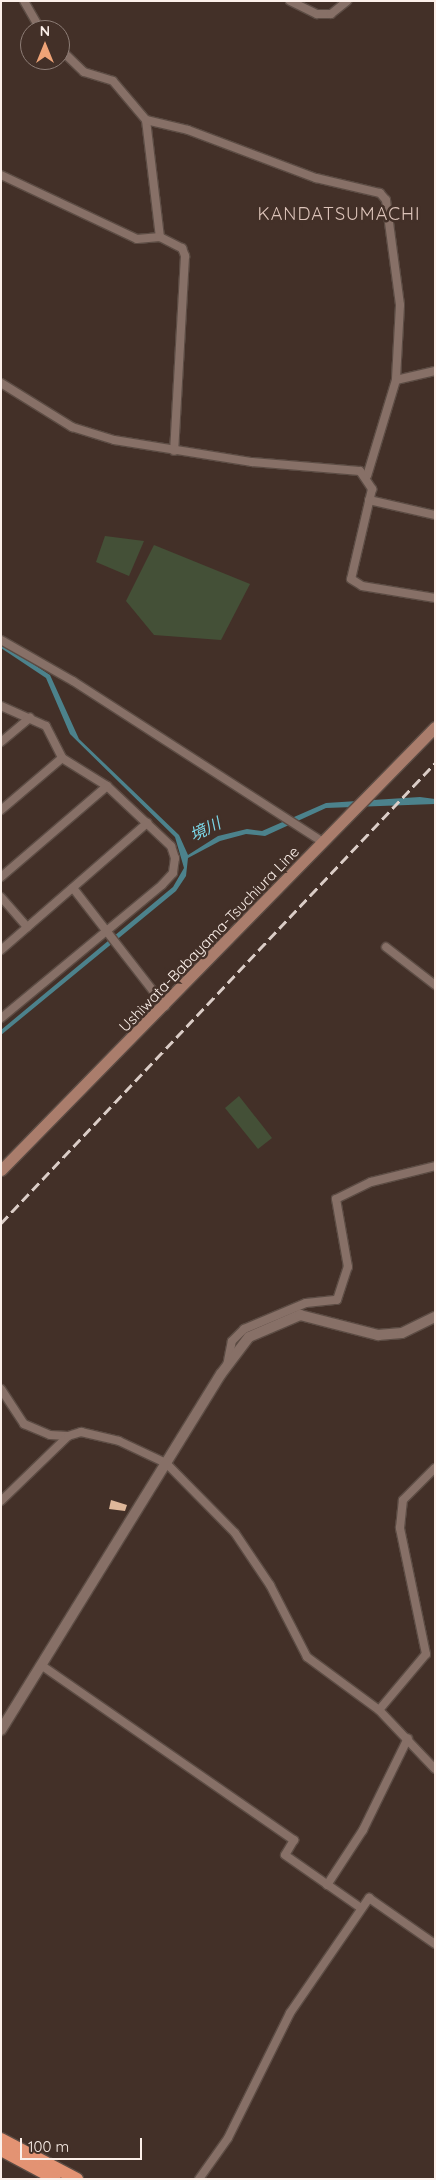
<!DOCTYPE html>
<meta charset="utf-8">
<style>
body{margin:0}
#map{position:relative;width:436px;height:2180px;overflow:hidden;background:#433028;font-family:Quicksand,"Noto Sans JP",sans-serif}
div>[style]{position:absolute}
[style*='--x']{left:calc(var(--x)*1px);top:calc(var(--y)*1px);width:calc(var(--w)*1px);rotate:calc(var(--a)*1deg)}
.green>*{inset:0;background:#445037}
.water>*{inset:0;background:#4c828c}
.building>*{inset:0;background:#deb79a}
.roads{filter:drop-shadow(1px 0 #5c4c44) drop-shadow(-1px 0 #5c4c44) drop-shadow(0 1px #5c4c44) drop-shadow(0 -1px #5c4c44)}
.minor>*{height:8px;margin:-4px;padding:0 4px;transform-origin:4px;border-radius:4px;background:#877067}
.tertiary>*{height:10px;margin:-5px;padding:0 5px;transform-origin:5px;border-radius:5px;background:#877067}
.secondary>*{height:11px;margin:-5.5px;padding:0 5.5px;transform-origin:5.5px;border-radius:5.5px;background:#aa7d6c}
.trunk>*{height:12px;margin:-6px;padding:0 6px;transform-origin:6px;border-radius:6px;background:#e39373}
.rail>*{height:2.5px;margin-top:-1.25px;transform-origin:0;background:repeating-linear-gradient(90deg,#dbcdc7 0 10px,transparent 0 15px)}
span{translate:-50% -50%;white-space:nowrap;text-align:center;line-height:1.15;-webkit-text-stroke:5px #433028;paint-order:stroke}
.street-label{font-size:15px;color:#fcf0ea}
.water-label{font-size:16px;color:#7bd6e7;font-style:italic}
.quarter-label{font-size:18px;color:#dcc3b9;letter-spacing:1px}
.frame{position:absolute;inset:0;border:2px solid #fcf0ea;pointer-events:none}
.north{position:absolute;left:20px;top:20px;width:50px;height:50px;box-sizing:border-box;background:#433028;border:1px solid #8d7d76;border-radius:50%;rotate:0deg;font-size:14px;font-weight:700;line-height:20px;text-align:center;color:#fcf0ea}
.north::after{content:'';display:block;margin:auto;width:18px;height:22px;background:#efa377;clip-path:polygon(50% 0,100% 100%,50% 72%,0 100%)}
.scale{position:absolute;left:20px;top:2138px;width:122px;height:22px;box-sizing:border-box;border:2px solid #fcf0ea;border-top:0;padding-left:6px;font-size:15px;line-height:18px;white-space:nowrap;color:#fcf0ea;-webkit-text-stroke:4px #433028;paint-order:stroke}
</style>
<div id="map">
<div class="green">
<div style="clip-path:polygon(105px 536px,144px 541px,129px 576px,96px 562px)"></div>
<div style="clip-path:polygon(154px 545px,250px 584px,221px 640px,154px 635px,126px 601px)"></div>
<div style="clip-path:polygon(239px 1096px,272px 1138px,258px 1149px,225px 1108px)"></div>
</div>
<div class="water">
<div style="clip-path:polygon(1px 643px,50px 675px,79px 739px,179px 835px,188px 855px,218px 836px,247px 829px,262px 831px,326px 803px,420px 797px,435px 799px,435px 804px,326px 808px,265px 836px,246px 834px,220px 841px,188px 858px,186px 876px,176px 891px,1px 1035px,1px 1030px,173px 887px,184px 868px,175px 837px,70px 734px,46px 678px,1px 648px)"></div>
</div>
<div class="building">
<div style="clip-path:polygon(111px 1500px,127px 1505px,125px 1511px,109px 1509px)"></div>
</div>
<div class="roads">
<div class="minor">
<div style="--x:24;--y:1;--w:34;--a:60"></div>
<div style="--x:290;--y:1;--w:30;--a:26"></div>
<div style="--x:317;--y:14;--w:14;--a:0"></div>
<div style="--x:331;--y:14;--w:21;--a:-39"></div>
<div style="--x:60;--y:49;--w:33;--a:44"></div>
<div style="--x:84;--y:72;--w:30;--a:17"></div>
<div style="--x:113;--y:81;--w:51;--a:49.8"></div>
<div style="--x:146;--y:120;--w:118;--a:83.2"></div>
<div style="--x:146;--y:120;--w:43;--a:13.4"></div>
<div style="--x:188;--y:130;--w:137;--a:20.6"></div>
<div style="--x:316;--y:178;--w:66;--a:13.2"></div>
<div style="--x:380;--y:193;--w:9;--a:49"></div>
<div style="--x:386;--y:200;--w:106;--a:82.4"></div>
<div style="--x:400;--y:305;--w:75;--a:93.1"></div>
<div style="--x:396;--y:380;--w:100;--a:106.8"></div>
<div style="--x:1;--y:175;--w:150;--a:25.2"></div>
<div style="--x:137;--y:239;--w:23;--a:-5"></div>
<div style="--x:160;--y:237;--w:25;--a:27"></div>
<div style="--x:182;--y:248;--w:9;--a:69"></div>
<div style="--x:185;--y:256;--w:195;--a:93.2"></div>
<div style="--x:396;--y:380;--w:40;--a:-13"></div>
<div style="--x:1;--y:383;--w:84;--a:31.8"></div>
<div style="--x:72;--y:427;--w:44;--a:17.2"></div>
<div style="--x:114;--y:440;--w:140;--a:9.1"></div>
<div style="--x:252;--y:462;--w:108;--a:4.8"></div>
<div style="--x:360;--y:471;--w:22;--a:56"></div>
<div style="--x:372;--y:489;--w:92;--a:103.1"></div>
<div style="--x:351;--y:579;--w:13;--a:32"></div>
<div style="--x:362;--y:586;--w:74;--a:9.3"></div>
<div style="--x:369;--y:500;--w:68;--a:12.8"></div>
<div style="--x:1;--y:640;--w:83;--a:29.7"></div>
<div style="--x:73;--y:681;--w:297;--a:32.8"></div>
<div style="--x:1;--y:706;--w:49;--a:24"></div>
<div style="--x:46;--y:726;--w:36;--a:63"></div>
<div style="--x:62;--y:758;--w:53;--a:31.9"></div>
<div style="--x:107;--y:786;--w:88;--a:43.2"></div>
<div style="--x:171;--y:846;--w:13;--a:72"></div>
<div style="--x:175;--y:858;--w:15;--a:98"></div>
<div style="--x:173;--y:873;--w:16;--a:133"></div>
<div style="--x:162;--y:885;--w:209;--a:140.4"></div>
<div style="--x:1;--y:742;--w:38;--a:-40"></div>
<div style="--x:1;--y:810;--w:80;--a:-40.4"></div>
<div style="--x:1;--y:877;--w:140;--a:-40.6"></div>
<div style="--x:73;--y:888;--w:150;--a:52.1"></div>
<div style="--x:1;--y:897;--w:40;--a:49"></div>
<div style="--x:386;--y:947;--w:62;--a:37.8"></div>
<div style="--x:1;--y:950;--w:194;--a:-41"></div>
<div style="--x:227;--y:1366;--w:25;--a:-79"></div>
<div style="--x:232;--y:1341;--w:17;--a:-45"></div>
<div style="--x:244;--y:1329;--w:67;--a:-22.8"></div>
<div style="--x:306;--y:1303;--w:31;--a:-6"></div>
<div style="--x:337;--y:1300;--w:35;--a:-72"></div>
<div style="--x:348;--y:1267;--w:69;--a:-100"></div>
<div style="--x:336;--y:1199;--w:39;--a:-26"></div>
<div style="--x:371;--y:1182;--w:66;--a:-14"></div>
<div style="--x:1;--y:1389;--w:42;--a:56.7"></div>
<div style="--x:24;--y:1424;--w:28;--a:23"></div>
<div style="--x:50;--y:1435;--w:18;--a:3"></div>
<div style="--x:1;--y:1501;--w:93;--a:-44.1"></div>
<div style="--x:68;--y:1436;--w:14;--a:-17"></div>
<div style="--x:81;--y:1432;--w:39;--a:13"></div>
<div style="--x:119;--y:1441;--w:52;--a:25.1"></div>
<div style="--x:166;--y:1463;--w:98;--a:45.4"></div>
<div style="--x:235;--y:1533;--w:63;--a:56.1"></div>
<div style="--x:270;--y:1585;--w:81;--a:62.8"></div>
<div style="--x:307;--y:1657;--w:89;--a:36.4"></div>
<div style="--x:379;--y:1710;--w:81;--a:46.5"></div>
<div style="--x:41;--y:1665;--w:308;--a:34.7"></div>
<div style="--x:294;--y:1840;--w:17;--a:121"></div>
<div style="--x:285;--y:1855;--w:93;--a:34.9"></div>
<div style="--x:379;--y:1710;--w:73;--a:-50"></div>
<div style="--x:426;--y:1654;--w:129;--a:-101.7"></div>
<div style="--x:400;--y:1528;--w:28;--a:-84"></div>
<div style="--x:403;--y:1500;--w:45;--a:-45"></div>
<div style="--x:327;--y:1885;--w:66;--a:-56.8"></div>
<div style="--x:363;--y:1830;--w:102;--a:-63.9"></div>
<div style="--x:199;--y:2179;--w:50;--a:-54.7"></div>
<div style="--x:228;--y:2138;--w:140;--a:-63.6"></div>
<div style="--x:290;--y:2013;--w:140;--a:-55.5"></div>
<div style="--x:369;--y:1898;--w:80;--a:34.9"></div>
</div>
<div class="tertiary">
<div style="--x:1;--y:1730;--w:418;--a:-58.3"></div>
<div style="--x:221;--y:1374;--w:46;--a:-52.9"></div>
<div style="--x:249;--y:1337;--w:56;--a:-23.3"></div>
<div style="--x:300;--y:1315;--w:81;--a:14.4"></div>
<div style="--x:378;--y:1335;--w:24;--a:-5"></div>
<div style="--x:402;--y:1333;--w:37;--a:-26"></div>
</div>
<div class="secondary">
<div style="--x:1;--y:1170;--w:620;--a:-45.59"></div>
</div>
<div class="trunk">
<div style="--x:1;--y:2139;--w:86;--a:27.8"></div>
<div style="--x:1;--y:2150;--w:61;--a:28.2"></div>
</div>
</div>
<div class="rail">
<div style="--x:1;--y:1223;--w:632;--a:-46.67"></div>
</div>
<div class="street-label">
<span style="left:209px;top:939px;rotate:-46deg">Ushiwata-Babayama-Tsuchiura Line</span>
</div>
<div class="water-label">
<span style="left:205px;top:829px;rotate:-26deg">境川</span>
</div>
<div class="quarter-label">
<span style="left:339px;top:214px">KANDATSUMACHI</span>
</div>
<div class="frame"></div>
<div class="north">N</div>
<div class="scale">100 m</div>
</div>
